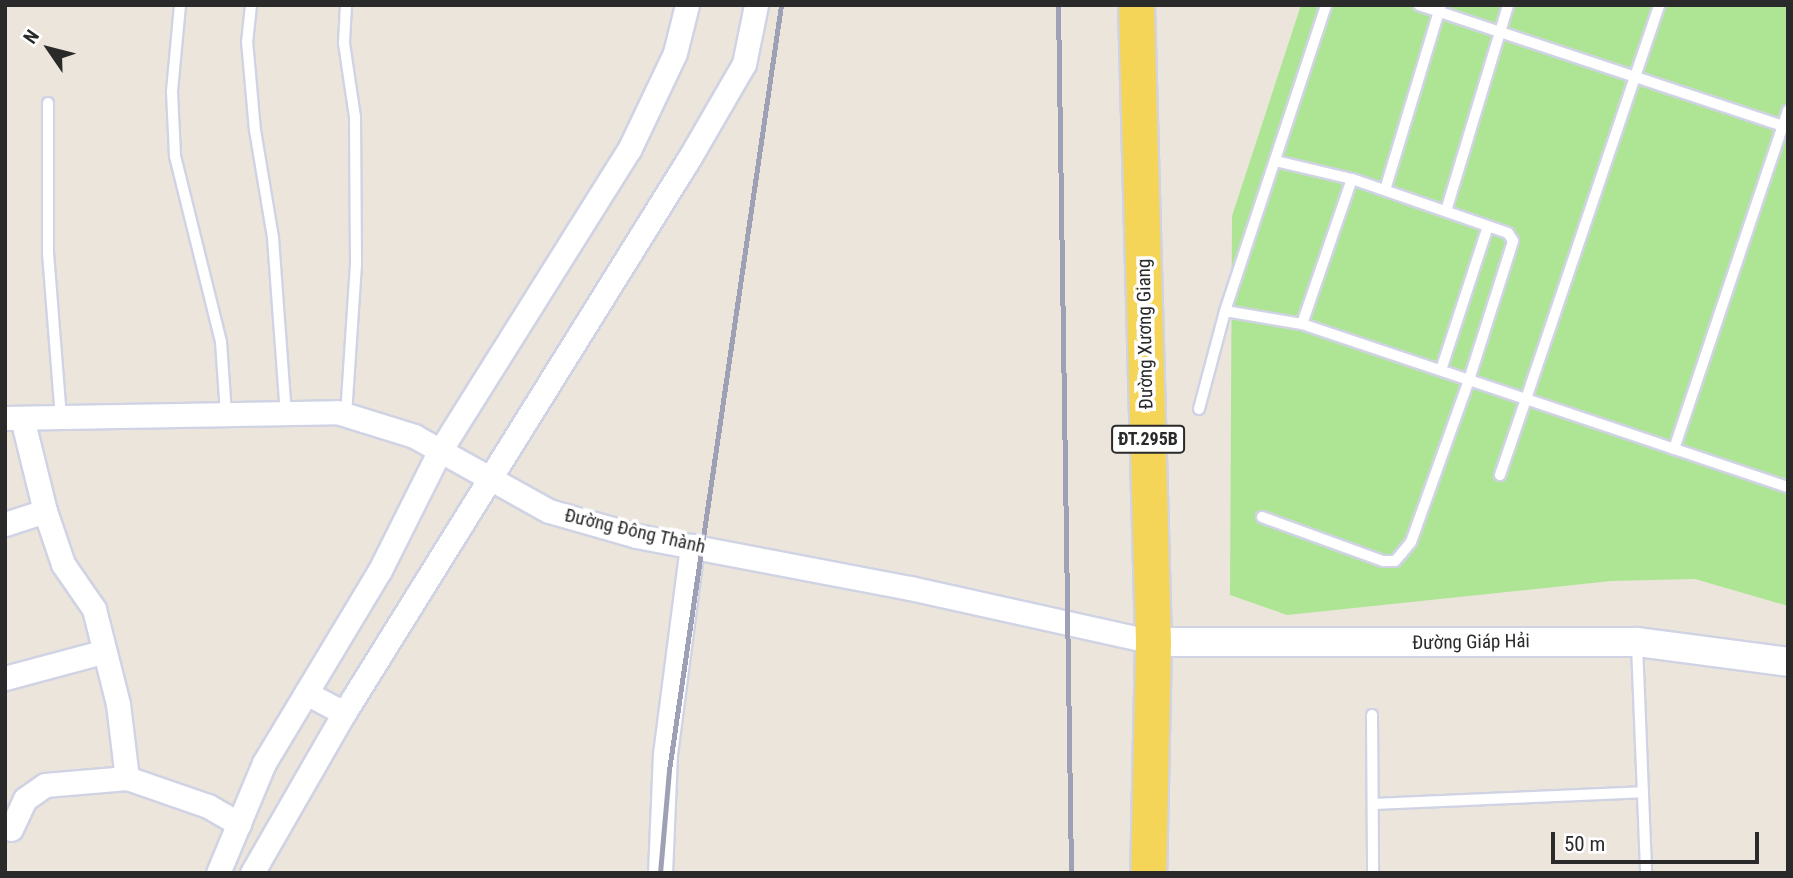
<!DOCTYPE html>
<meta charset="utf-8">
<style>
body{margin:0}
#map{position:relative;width:1793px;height:878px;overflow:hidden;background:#ece5db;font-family:"Roboto Condensed",sans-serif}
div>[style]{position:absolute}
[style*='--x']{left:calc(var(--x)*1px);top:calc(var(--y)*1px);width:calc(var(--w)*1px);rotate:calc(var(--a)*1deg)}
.green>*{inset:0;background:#aee595}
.roads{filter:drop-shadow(2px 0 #d0d3e3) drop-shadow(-2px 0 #d0d3e3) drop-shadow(0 2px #d0d3e3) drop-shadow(0 -2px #d0d3e3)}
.service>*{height:10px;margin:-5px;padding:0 5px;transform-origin:5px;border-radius:5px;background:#fff}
.minor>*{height:23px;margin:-11.5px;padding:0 11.5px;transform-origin:11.5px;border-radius:11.5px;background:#fff}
.tertiary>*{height:28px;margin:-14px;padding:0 14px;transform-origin:14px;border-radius:14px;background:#fff}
.primary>*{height:35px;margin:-17.5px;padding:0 17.5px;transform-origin:17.5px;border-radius:17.5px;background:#f5d557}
.rail>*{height:5px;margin:-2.5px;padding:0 2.5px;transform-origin:2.5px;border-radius:2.5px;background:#9ea0b5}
span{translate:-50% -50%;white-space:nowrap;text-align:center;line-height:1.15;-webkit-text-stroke:7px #fff;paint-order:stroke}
.shield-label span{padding:2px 5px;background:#fff;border:2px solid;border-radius:5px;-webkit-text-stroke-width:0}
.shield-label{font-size:18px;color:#2a2a2a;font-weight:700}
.street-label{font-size:19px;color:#2a2a2a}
.frame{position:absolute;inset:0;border:7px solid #2a2a2a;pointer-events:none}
.north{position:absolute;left:14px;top:14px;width:70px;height:70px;-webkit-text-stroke:5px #fff;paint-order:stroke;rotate:305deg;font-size:19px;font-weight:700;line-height:28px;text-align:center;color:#2a2a2a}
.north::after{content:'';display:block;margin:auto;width:24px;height:32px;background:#2a2a2a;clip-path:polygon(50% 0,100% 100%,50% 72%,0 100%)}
.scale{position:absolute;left:1551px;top:832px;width:208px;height:32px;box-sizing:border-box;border:4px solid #2a2a2a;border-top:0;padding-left:9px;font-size:21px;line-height:24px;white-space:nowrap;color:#2a2a2a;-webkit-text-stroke:5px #fff;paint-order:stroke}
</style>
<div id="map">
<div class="green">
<div style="clip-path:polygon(1301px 5px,1788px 5px,1788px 606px,1695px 579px,1611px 581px,1287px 615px,1230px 595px,1232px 216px)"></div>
</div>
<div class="roads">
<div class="service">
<div style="--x:180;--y:5;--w:87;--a:95.3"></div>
<div style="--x:172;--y:92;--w:64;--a:87.3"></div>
<div style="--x:175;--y:156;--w:192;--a:76.1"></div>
<div style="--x:221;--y:342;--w:72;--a:86"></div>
<div style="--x:251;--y:5;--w:36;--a:96"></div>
<div style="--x:247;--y:41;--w:89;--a:84.9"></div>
<div style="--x:255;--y:130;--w:109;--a:80.5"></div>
<div style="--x:273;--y:238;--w:175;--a:85.8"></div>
<div style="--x:1419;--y:5;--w:389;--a:18.4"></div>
<div style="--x:48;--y:103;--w:150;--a:90"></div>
<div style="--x:48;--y:253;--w:165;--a:85.5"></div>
<div style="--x:1385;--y:190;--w:193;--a:-73.2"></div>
<div style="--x:1446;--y:211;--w:215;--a:-73.2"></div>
<div style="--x:1225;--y:311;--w:78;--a:9.6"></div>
<div style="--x:1302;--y:324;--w:236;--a:18.5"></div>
<div style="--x:1526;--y:399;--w:416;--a:-71.3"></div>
<div style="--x:1302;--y:324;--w:153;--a:-71"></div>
<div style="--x:1441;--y:370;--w:151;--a:-71.9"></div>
<div style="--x:1199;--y:409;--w:101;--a:-75.1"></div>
<div style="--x:1225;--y:311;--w:322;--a:-71.7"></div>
<div style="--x:346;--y:415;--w:152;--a:-86.2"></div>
<div style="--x:356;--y:263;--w:146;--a:-90.4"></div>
<div style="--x:355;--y:117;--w:75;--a:-98.5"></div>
<div style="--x:344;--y:43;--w:38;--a:-87"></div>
<div style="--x:1674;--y:449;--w:357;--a:-71.4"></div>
<div style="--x:1500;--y:475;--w:80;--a:-71.1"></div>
<div style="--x:1526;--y:399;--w:276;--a:18.6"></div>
<div style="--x:1262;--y:517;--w:129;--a:20"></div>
<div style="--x:1383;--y:561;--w:12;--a:0"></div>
<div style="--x:1395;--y:561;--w:11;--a:-49"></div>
<div style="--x:1402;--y:553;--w:14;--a:-51"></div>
<div style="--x:1411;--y:542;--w:172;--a:-70.3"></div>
<div style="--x:1469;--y:380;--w:146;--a:-72.4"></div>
<div style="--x:1513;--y:241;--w:9;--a:-122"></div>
<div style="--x:1508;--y:233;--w:165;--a:-160.9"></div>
<div style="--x:1352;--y:179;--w:78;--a:-166.7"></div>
<div style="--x:1637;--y:645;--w:228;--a:87.7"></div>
<div style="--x:1372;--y:715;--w:158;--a:89.6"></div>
<div style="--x:1373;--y:804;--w:270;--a:-2.5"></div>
</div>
<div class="minor">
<div style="--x:5;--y:418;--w:332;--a:-1"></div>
<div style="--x:337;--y:412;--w:81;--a:17.3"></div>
<div style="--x:414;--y:436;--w:154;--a:29.1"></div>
<div style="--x:549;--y:511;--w:91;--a:15.9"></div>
<div style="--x:637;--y:536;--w:278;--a:10.8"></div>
<div style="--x:910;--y:588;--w:249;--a:12.5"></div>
<div style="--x:22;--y:418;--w:96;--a:76.1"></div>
<div style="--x:5;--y:524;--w:42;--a:-18"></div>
<div style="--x:45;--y:511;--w:56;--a:71.2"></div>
<div style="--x:63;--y:564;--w:55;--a:55.4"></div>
<div style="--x:94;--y:609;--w:98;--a:75.8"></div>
<div style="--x:118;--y:704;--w:75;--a:83.1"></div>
<div style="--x:5;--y:678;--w:100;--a:-15"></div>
<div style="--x:306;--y:693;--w:43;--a:27.8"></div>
<div style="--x:11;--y:829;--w:33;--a:-65"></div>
<div style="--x:25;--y:799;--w:24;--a:-35"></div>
<div style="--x:45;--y:785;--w:82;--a:-4.9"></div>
<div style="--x:127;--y:778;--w:86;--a:19.1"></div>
<div style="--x:208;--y:806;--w:36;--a:30"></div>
<div style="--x:218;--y:873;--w:119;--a:-67.3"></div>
<div style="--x:264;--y:763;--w:225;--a:-59"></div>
<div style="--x:380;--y:570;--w:130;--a:-63.4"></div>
<div style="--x:438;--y:454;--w:359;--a:-57.9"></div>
<div style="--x:629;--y:150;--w:107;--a:-64.6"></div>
<div style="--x:675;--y:53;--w:49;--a:-76"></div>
<div style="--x:252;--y:873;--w:185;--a:-60.1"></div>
<div style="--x:344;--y:713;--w:655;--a:-58.11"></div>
<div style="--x:690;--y:157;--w:108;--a:-59.9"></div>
<div style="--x:744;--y:64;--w:60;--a:-78.5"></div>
<div style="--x:660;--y:873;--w:119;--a:-87.6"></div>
<div style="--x:665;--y:754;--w:210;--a:-82.6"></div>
</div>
<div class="tertiary">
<div style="--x:1153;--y:642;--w:484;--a:0"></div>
<div style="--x:1637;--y:642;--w:152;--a:7.5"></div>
</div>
<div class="primary">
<div style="--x:1136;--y:5;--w:637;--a:88.47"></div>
<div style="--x:1153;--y:642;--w:231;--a:91.2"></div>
</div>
</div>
<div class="rail">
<div style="--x:1058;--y:5;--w:868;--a:89.14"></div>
<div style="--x:660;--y:873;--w:103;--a:-85"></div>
<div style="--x:669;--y:770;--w:773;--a:-81.67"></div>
</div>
<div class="shield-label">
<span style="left:1148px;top:439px">ĐT.295B</span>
</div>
<div class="street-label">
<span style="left:1145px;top:334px;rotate:-91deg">Đường Xương Giang</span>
<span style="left:635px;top:531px;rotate:13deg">Đường Đông Thành</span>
<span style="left:1471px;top:642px;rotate:-1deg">Đường Giáp Hải</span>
</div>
<div class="frame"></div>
<div class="north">N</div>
<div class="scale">50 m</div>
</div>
